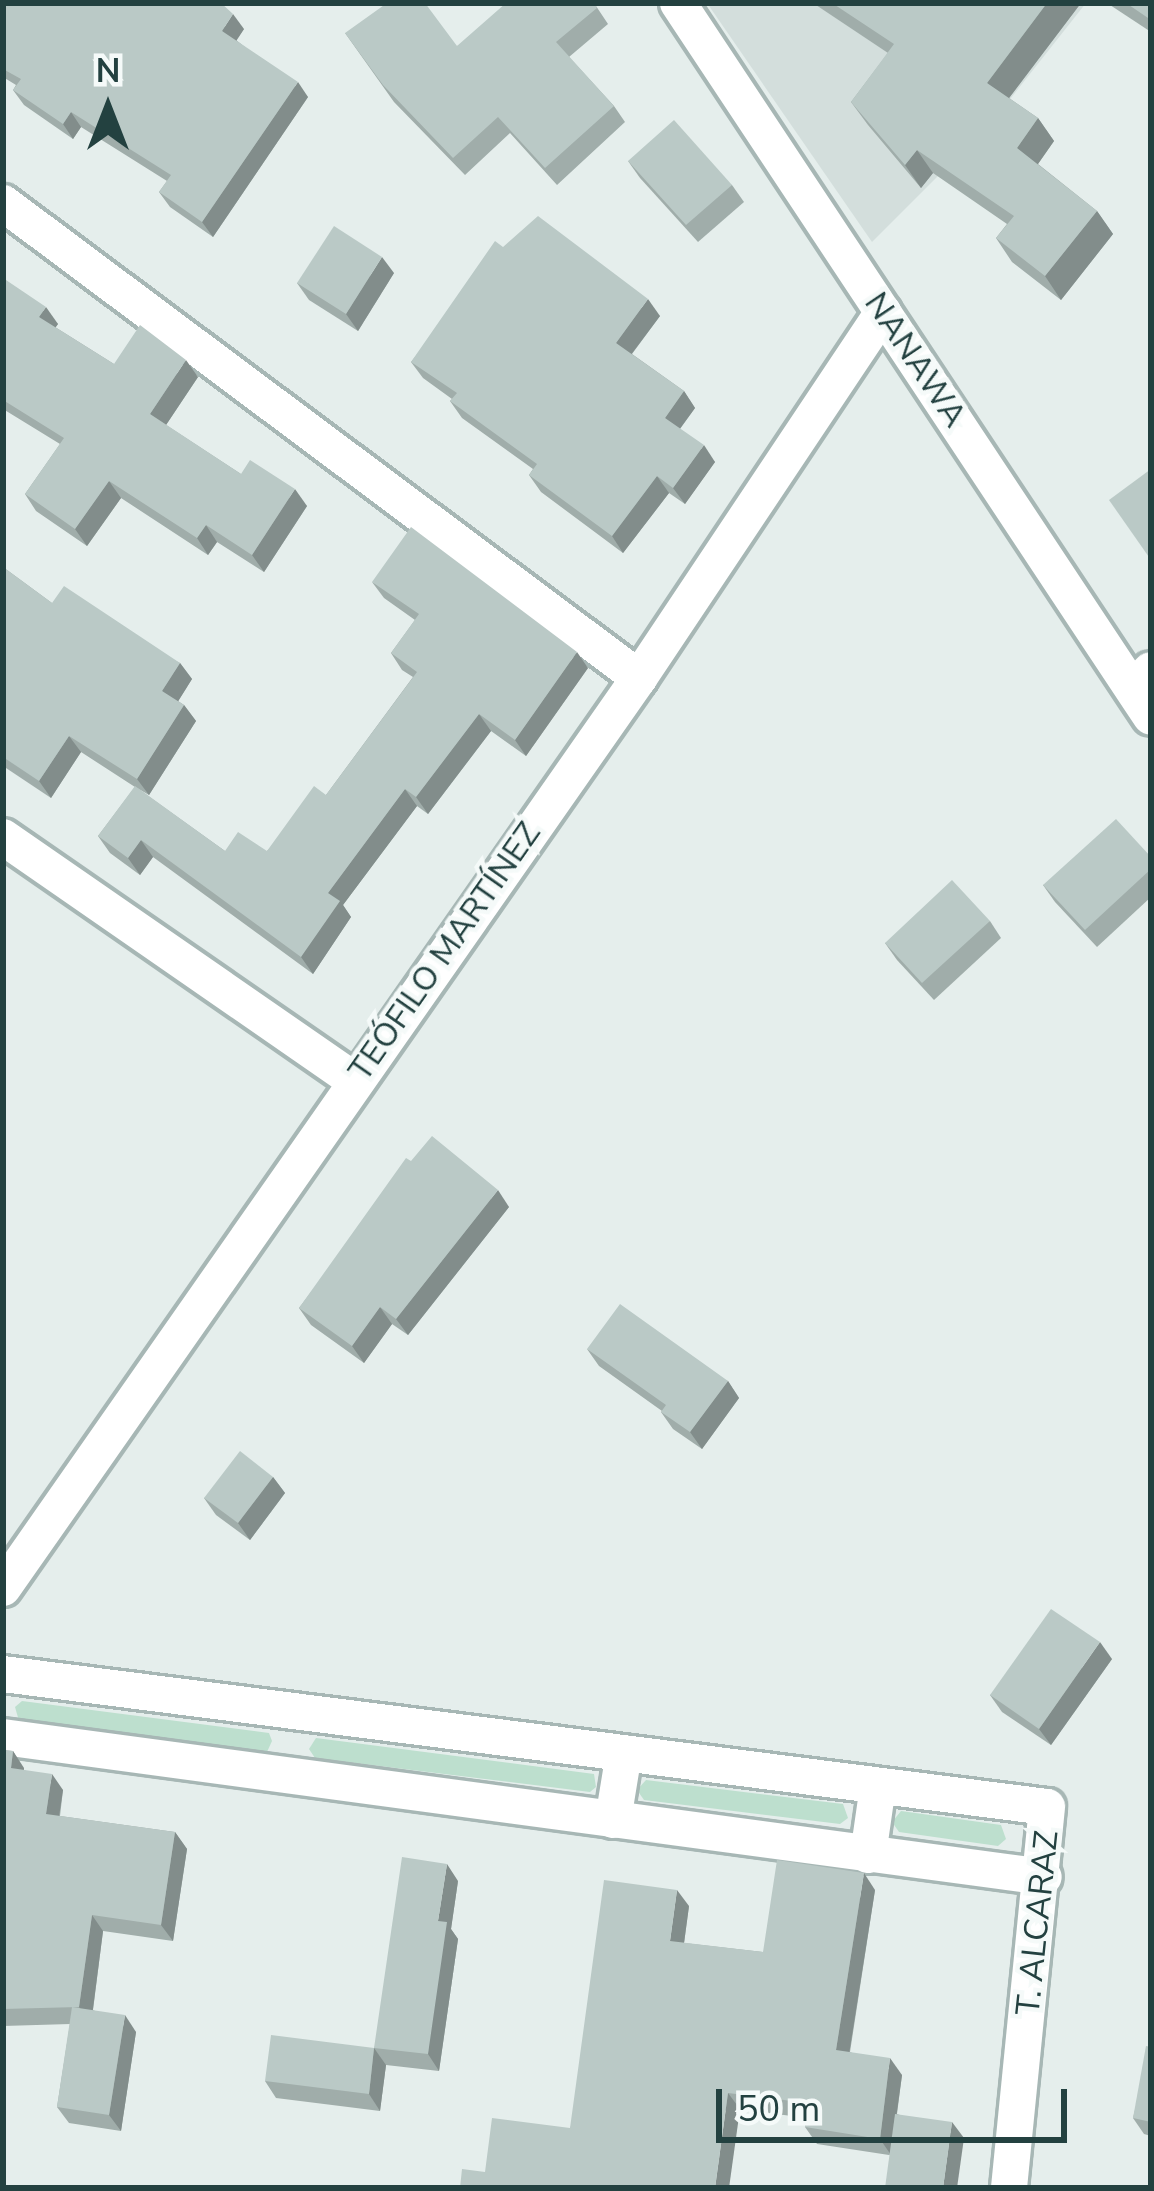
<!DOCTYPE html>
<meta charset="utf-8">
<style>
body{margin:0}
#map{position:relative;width:1154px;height:2191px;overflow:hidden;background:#e5eeec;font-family:"Nunito Sans",sans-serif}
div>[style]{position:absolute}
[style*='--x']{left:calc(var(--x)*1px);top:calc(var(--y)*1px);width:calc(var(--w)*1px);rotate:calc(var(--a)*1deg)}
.built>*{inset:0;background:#d3dedc}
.green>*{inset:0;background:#bddfce}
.roads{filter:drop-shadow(3px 0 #a7b7b5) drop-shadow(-3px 0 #a7b7b5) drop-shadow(0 3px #a7b7b5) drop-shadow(0 -3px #a7b7b5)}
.street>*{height:36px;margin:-18px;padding:0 18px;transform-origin:18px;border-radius:18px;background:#fff}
.secondary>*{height:36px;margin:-18px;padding:0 18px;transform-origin:18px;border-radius:18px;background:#fff}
.wall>*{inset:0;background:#a0adaa}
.shaded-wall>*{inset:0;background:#828d8b}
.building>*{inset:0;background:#bac9c6}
span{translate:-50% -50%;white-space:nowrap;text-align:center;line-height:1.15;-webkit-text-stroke:9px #f5faf9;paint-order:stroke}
.street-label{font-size:33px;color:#234140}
.frame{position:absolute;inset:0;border:6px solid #234140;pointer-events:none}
.north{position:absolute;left:48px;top:48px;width:120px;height:120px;-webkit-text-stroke:9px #f5faf9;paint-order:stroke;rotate:0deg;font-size:33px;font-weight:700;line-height:48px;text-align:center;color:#234140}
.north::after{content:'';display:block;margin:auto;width:42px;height:54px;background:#234140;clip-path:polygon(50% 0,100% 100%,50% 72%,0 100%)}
.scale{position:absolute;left:716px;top:2089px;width:351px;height:54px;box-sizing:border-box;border:6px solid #234140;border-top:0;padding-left:15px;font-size:36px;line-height:42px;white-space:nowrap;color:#234140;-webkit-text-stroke:9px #f5faf9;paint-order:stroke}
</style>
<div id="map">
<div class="built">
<div style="clip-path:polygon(707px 3px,1086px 3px,992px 122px,872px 242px)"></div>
</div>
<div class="green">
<div style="clip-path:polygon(22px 1701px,269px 1733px,272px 1741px,267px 1752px,19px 1721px,15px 1707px)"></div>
<div style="clip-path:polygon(316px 1738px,594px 1774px,596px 1787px,590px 1792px,315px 1758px,309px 1749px)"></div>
<div style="clip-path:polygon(646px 1780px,843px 1804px,848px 1818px,840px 1824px,644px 1800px,637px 1790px)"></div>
<div style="clip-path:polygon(901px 1811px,1001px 1825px,1006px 1839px,998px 1846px,899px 1832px,892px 1822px)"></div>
</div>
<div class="roads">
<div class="street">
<div style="--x:3;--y:203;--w:794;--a:36.75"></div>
<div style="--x:1133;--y:688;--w:25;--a:-45"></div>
<div style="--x:3;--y:837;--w:427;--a:34.7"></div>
<div style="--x:3;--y:1588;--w:1110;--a:-55.05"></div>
<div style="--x:639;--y:678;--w:440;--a:-56.3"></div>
<div style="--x:3;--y:1674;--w:1052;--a:7.26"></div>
<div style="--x:1047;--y:1807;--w:383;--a:95.7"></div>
<div style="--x:3;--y:1737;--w:1050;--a:7.66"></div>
<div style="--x:613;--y:1820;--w:68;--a:-80.7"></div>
<div style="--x:868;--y:1855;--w:70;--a:-81.8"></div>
</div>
<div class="secondary">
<div style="--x:678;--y:3;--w:856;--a:56.48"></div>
</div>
</div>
<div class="wall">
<div style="clip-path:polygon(3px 3px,244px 29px,236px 40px,308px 97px,213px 237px,170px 207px,159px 192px,167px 181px,81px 127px,73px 139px,24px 105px,13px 90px,16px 85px,3px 77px)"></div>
<div style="clip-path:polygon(594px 3px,608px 24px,569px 57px,614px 106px,625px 122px,557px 185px,510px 133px,465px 175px,394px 102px,345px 33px,457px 46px)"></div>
<div style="clip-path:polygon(813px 3px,1081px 3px,1009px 98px,1038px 118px,1054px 141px,1038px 164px,1097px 211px,1113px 234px,1061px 300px,1012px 262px,996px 238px,1007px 224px,933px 173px,921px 188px,868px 125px,851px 102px,888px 53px)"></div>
<div style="clip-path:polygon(1107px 3px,1151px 3px,1151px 32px)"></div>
<div style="clip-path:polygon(628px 161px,732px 185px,744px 202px,698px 242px,640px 178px)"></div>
<div style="clip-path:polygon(503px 247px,660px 316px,632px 354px,684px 391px,695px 408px,680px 429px,715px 462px,685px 504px,669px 493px,623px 553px,541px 492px,529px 475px,533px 469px,462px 418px,450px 401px,452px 399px,423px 378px,411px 362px)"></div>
<div style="clip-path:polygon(394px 273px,358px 331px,309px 300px,297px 283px)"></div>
<div style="clip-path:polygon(3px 278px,58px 324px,55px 327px,114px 364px,198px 377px,166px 425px,241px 474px,307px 506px,264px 572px,217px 542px,208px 555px,121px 498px,87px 546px,36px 511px,25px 494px,60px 444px,3px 409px)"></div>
<div style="clip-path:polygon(3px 567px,52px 603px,180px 663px,192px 679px,178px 701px,184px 705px,196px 721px,149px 795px,137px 788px,225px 851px,267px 851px,326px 795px,413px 677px,402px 670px,391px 653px,415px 620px,384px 598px,372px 582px,588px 668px,526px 756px,491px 731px,428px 814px,417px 806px,343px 905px,351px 917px,313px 974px,153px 857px,140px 875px,110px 853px,98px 836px,135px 787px,81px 752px,51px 798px,6px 768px,3px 772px)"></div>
<div style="clip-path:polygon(1151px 857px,1151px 897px,1097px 947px,1055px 902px,1043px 885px)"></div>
<div style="clip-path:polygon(990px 921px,1001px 938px,934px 1000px,897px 960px,885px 943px)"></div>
<div style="clip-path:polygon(411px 1161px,509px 1207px,408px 1335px,392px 1324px,364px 1363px,311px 1325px,299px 1308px)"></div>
<div style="clip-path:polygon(587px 1349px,728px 1381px,739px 1398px,702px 1449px,673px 1429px,661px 1412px,662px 1411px,599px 1366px)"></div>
<div style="clip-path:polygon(273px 1477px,285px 1493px,250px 1540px,216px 1515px,204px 1498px)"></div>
<div style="clip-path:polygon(1112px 1659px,1051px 1745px,1002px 1712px,990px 1695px)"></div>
<div style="clip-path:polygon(3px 1750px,13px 1751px,24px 1770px,63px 1790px,60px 1816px,175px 1832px,187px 1849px,173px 1941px,103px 1931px,93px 2010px,136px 2032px,121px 2131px,69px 2123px,57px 2107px,70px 2024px,3px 2026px)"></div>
<div style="clip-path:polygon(458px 1881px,451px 1929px,458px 1939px,439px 2071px,386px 2065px,380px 2111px,276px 2098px,265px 2081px,374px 2048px)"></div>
<div style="clip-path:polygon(875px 1890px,850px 2052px,902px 2075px,897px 2114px,964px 2138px,889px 2155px,817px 2144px,805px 2127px,806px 2118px,740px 2109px,570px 2128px,689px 1906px,684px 1943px,763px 1952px)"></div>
<div style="clip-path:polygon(1151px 2047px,1151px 2136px,1144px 2134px,1133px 2118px)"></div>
</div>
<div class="shaded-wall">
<div style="clip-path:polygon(1047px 3px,1081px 3px,1003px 106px,987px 83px)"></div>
<div style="clip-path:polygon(233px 14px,244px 29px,233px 46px,222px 31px)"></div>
<div style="clip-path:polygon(298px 82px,308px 97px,213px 237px,202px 222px)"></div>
<div style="clip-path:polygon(71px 112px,81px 127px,73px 139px,63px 124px)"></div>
<div style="clip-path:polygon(1038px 118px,1054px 141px,1033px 171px,1017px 148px)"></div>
<div style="clip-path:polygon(917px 150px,933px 173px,921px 188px,905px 165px)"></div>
<div style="clip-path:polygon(1097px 211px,1113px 234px,1061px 300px,1045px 276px)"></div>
<div style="clip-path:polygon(382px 257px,394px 273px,358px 331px,346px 314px)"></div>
<div style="clip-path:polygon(648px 299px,660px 316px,627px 360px,616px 343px)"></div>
<div style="clip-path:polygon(46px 307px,58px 324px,51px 334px,39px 317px)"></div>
<div style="clip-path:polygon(186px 360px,198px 377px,162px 431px,150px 414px)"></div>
<div style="clip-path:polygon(684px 391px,695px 408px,676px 434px,665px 418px)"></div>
<div style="clip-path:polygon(704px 445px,715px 462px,685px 504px,673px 488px)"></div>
<div style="clip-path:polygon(657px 476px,669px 493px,623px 553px,612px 536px)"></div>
<div style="clip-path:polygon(109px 481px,121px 498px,87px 546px,75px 529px)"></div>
<div style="clip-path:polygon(295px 489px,307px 506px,264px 572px,252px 555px)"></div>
<div style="clip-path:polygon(206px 525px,217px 542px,208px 555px,197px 538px)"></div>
<div style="clip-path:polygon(577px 652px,588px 668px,526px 756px,515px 740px)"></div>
<div style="clip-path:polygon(180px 663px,192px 679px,174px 708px,162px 691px)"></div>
<div style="clip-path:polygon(184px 705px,196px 721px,149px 795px,137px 779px)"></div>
<div style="clip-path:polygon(479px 714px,491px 731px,428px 814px,416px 797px)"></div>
<div style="clip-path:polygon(69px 736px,81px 752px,51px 798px,39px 781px)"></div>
<div style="clip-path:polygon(405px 789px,417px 806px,343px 905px,351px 917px,313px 974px,301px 957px,328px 893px)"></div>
<div style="clip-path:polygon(141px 840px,153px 857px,140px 875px,128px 858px)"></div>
<div style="clip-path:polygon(498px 1190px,509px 1207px,408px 1335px,396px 1319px)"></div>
<div style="clip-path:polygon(380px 1307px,392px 1324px,364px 1363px,352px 1346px)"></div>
<div style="clip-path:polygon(728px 1381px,739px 1398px,702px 1449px,690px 1432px)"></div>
<div style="clip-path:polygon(273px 1477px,285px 1493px,250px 1540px,238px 1523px)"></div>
<div style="clip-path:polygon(1100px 1642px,1112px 1659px,1051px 1745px,1039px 1729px)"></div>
<div style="clip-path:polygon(13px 1751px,24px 1768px,23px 1785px,11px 1768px)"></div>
<div style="clip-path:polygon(52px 1774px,63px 1790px,57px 1830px,46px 1814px)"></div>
<div style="clip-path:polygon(175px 1832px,187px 1849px,173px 1941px,161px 1925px)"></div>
<div style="clip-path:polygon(447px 1864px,458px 1881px,451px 1929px,458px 1939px,439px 2071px,428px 2054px,438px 1921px)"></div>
<div style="clip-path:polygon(864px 1873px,875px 1890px,847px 2067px,836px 2050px)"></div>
<div style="clip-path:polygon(677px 1890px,689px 1906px,682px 1958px,670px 1941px)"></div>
<div style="clip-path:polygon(92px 1915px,103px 1931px,91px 2024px,79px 2007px)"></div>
<div style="clip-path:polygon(125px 2015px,136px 2032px,121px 2131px,109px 2115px)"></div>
<div style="clip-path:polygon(374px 2048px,386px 2065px,380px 2111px,369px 2094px)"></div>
<div style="clip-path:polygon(890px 2058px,902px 2075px,891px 2155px,880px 2139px)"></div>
<div style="clip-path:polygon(728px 2093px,740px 2109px,729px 2188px,715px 2188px)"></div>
<div style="clip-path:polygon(952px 2122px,964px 2138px,957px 2188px,943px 2188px)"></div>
</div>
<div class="building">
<div style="clip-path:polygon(3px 3px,221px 3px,233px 14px,222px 31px,298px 82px,202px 222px,159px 192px,171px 175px,71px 112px,63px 124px,13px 90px,21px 79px,3px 69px)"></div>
<div style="clip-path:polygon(387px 3px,425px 3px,457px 46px,506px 3px,594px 3px,597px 8px,556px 42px,614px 106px,545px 168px,498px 117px,453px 158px,383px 85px,345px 33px)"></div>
<div style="clip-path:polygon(832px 3px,1047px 3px,987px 83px,1038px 118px,1017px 148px,1097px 211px,1045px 276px,996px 238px,1014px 216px,917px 150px,905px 165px,851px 102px,894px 44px)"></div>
<div style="clip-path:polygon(1126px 3px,1151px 3px,1151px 20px)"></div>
<div style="clip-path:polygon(674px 120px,732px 185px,686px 225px,628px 161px)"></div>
<div style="clip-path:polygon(538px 216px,648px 299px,616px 343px,684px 391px,665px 418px,704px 445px,673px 488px,657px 476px,612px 536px,529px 475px,537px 464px,450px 401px,457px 393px,411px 362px,495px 241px,503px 247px)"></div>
<div style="clip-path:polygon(334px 226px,382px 257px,346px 314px,297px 283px)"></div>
<div style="clip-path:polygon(3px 278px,46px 307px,39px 317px,114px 364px,140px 325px,186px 360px,150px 414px,241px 474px,250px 460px,295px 489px,252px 555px,206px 525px,197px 538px,109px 481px,75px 529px,25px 494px,64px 438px,3px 400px)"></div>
<div style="clip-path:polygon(1151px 469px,1151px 560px,1109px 500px)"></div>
<div style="clip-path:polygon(411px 527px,577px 652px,515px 740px,479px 714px,416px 797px,405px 789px,328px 893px,340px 901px,301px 957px,141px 840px,128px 858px,98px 836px,135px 786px,225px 851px,238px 832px,267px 851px,314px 786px,326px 795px,417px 672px,391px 653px,419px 614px,372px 582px)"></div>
<div style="clip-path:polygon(3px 567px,52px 603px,64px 586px,180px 663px,162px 691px,184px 705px,137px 779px,69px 736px,39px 781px,3px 757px)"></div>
<div style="clip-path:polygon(1116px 819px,1151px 857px,1151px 869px,1085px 930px,1043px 885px)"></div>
<div style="clip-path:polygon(952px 880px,990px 921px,922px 983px,885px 943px)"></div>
<div style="clip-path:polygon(432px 1136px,498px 1190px,396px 1319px,380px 1307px,352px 1346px,299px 1308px,406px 1158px,411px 1161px)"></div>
<div style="clip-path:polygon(620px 1304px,728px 1381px,690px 1432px,661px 1412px,666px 1405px,587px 1349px)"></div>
<div style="clip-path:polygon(240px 1451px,273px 1477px,238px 1523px,204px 1498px)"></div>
<div style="clip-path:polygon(1051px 1609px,1100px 1642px,1039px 1729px,990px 1695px)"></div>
<div style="clip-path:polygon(3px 1750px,13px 1751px,11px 1768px,52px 1774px,46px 1814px,175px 1832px,161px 1925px,92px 1915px,79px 2007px,3px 2009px)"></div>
<div style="clip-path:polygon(402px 1857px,447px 1864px,438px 1921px,447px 1922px,428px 2054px,374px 2048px,369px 2094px,265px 2081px,271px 2035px,374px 2048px)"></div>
<div style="clip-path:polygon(777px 1860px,864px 1873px,836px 2050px,890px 2058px,880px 2139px,805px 2127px,808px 2103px,728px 2093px,715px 2188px,460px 2188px,462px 2169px,485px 2172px,492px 2118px,570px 2128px,604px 1880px,677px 1890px,670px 1941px,763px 1952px)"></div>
<div style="clip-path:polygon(72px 2007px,125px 2015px,109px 2115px,57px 2107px)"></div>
<div style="clip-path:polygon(1146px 2046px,1151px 2047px,1151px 2122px,1133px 2118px)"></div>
<div style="clip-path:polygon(895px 2114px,952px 2122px,943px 2188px,885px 2188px)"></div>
</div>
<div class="street-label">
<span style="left:915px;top:360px;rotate:56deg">NANAWA</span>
<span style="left:445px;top:952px;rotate:-55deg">TEÓFILO MARTÍNEZ</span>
<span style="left:1038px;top:1923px;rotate:-84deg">T. ALCARAZ</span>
</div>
<div class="frame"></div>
<div class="north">N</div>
<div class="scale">50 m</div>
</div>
